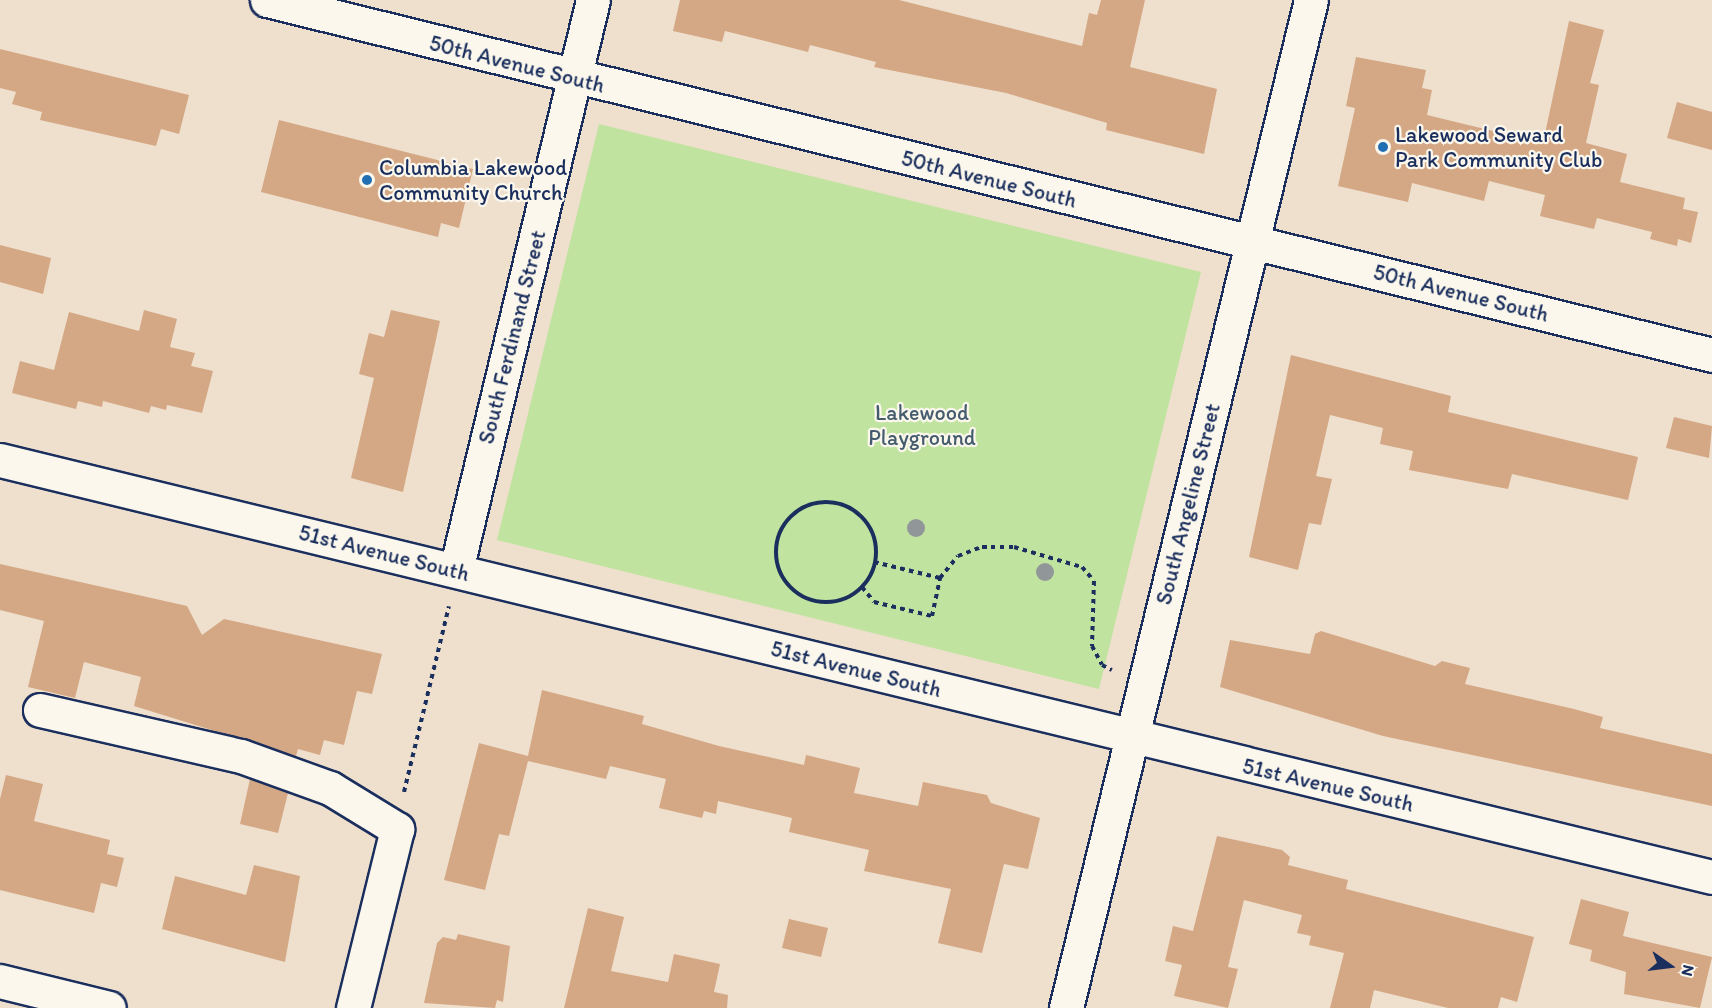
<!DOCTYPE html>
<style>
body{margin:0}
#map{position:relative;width:1712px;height:1008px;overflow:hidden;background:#efdfcd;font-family:Itim,sans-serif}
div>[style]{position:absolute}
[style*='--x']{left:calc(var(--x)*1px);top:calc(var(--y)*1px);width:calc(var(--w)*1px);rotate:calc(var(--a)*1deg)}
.green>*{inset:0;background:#c0e49f}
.building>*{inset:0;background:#d4a885}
.path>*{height:4px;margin-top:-2px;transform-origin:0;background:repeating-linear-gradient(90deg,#1b2f5e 0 4.5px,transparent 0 9px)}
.path>.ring{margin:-2px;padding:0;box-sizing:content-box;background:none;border:4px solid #1b2f5e;border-radius:50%}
.roads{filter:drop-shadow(2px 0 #1b2f5e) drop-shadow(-2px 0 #1b2f5e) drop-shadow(0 2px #1b2f5e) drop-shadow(0 -2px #1b2f5e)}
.minor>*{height:33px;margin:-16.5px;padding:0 16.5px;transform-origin:16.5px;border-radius:16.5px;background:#fbf7ec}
.trees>*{width:18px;height:18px;margin:-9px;border-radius:50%;background:#919799}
.dots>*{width:16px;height:16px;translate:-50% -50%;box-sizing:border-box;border:3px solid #fbf7ec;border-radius:50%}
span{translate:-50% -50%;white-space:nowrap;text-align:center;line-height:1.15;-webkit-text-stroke:4.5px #fbf7ec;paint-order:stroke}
.street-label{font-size:22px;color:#1b2f5e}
.poi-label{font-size:22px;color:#1b2f5e}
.left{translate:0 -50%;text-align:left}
.park-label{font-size:22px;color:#445c6e}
.north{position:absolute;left:1640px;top:936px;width:60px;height:60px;-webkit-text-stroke:4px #fbf7ec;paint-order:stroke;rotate:104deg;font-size:16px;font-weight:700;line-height:24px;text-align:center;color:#1b2f5e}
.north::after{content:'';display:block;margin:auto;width:21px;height:27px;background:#1b2f5e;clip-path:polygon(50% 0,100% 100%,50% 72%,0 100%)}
</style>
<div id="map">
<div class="green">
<div style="clip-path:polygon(599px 124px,1201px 272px,1099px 689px,497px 540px)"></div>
</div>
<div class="building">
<div style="clip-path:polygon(680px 0,899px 0,1082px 46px,1089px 13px,1097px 15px,1101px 0,1145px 0,1130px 67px,1217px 89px,1204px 154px,1106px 130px,1107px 123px,1006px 93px,874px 67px,876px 62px,810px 45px,808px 52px,725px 31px,722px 42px,673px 31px)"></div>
<div style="clip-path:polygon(1569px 21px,1604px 30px,1590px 83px,1599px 85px,1586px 143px,1627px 154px,1620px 182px,1685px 198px,1683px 209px,1698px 212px,1691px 243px,1678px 239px,1677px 246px,1650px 239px,1652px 232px,1597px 218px,1594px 229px,1540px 216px,1545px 195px,1489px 181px,1484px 201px,1412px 183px,1408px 202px,1338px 186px,1355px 108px,1346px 106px,1356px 57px,1426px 70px,1422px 88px,1432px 90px,1427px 115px,1543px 143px)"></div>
<div style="clip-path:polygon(0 49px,189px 95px,179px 134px,161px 129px,156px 146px,40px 120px,42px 112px,12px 104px,16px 92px,0 88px)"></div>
<div style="clip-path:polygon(1677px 102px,1712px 112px,1712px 150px,1667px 138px)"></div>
<div style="clip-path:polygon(279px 120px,473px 169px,459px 228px,441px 223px,438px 237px,261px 192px)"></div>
<div style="clip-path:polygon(0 245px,51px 258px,43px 294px,0 282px)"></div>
<div style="clip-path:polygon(144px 310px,177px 319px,170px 347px,195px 353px,191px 366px,213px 371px,202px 413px,167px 405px,166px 410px,151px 406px,149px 413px,103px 401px,102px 407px,78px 401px,76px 409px,12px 393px,20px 361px,54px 370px,69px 312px,139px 331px)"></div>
<div style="clip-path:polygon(391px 310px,440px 321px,403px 492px,351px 478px,374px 378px,359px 374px,369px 333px,384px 337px)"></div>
<div style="clip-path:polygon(1291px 355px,1451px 396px,1448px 412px,1638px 457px,1628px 500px,1512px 474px,1508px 489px,1409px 470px,1413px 451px,1380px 444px,1383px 428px,1330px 415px,1316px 476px,1332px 479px,1321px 525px,1309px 523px,1298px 570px,1249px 557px)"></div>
<div style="clip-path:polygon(1674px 417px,1712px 426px,1709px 458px,1666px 448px)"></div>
<div style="clip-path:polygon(0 564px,187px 606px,202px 635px,224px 619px,382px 654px,372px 694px,357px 691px,344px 745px,324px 740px,320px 755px,298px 749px,296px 756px,134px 706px,141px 677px,84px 662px,75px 698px,28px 687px,44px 621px,0 610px)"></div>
<div style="clip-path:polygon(1321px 631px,1435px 666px,1442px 661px,1470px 668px,1465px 684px,1574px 709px,1603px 717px,1600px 728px,1712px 754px,1712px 806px,1383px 736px,1220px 687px,1230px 640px,1310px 654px,1315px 634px)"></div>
<div style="clip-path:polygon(542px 690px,644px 716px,642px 724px,719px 746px,804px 765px,806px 755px,860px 768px,854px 793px,918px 806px,923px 782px,987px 795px,991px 803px,1040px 818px,1028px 869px,1004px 864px,982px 953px,938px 943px,951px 889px,864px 871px,869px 850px,789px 832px,792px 818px,718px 801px,716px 814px,704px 811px,702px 818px,659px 808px,666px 779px,610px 766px,606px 779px,528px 761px,509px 836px,499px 834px,485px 890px,444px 880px,479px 743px,528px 756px)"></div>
<div style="clip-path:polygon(6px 775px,43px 784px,34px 821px,110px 840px,107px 854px,124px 858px,117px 887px,101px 883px,94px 913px,0 890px,0 799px)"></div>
<div style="clip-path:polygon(250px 779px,288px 793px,278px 833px,240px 824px)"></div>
<div style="clip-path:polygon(1217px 836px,1282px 850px,1290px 857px,1288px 865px,1348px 880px,1346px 889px,1534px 937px,1517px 1002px,1501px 997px,1498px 1008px,1448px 1008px,1374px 990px,1370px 1008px,1330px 1008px,1344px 953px,1309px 945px,1311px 936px,1297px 933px,1302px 915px,1244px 900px,1228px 967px,1238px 969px,1228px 1008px,1174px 996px,1182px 965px,1165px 961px,1173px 926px,1193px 931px)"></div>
<div style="clip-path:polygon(254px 865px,300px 876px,285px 962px,162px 929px,175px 876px,246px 895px)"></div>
<div style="clip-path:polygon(1581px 899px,1629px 912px,1623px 936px,1712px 957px,1700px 1008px,1624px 994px,1626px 972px,1590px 961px,1592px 950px,1569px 944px)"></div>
<div style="clip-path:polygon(588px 908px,624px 917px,611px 971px,668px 982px,674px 954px,720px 964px,714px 992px,728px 995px,727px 1008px,564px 1008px)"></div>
<div style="clip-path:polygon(789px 919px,828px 928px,821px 957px,782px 948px)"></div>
<div style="clip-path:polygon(458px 934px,510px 946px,503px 1002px,497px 1000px,495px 1008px,424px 1003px,437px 943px,443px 937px,456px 940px)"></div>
</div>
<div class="path">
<div class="ring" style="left:776px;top:502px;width:96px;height:96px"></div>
<div style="--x:874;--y:562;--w:68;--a:13.6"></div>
<div style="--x:940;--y:578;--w:28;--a:-51"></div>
<div style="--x:958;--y:556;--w:26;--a:-21"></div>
<div style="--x:982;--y:547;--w:32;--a:0"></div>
<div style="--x:1014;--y:547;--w:71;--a:16.4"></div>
<div style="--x:1082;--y:567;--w:18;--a:49"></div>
<div style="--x:1094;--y:581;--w:65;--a:91.8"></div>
<div style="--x:1092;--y:646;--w:21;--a:62"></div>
<div style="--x:1102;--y:665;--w:11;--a:27"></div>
<div style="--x:862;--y:587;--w:19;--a:51"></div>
<div style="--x:874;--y:602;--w:60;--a:13.6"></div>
<div style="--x:932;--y:616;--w:39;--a:-78"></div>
<div style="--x:404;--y:792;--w:191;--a:-76.4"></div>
</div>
<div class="roads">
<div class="minor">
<div style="--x:267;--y:0;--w:1488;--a:13.8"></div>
<div style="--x:0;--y:460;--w:1762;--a:13.69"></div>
<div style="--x:456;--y:570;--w:586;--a:-76.49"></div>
<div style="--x:40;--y:710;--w:206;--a:12.9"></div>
<div style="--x:241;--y:756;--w:95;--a:19.8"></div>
<div style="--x:330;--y:788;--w:79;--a:31.5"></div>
<div style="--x:397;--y:829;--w:184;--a:103.8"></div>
<div style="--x:0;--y:981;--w:112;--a:13.9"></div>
<div style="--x:1066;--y:1008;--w:1037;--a:-76.34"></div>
</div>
</div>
<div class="trees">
<div style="left:916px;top:528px"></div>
<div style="left:1045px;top:572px"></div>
</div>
<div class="dots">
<div style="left:1383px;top:147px;background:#1f6fb2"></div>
<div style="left:367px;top:180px;background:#1f6fb2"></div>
</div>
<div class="street-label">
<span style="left:517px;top:64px;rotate:14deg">50th Avenue South</span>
<span style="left:989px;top:179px;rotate:14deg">50th Avenue South</span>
<span style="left:1461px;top:293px;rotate:14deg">50th Avenue South</span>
<span style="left:512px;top:337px;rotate:-76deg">South Ferdinand Street</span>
<span style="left:1188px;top:504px;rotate:-76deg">South Angeline Street</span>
<span style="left:384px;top:553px;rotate:14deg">51st Avenue South</span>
<span style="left:856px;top:669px;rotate:14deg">51st Avenue South</span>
<span style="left:1328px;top:785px;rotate:13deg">51st Avenue South</span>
</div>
<div class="poi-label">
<span class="left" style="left:1395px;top:147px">Lakewood Seward<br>Park Community Club</span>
<span class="left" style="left:379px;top:180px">Columbia Lakewood<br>Community Church</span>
</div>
<div class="park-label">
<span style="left:922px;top:425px">Lakewood<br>Playground</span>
</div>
<div class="north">N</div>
</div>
